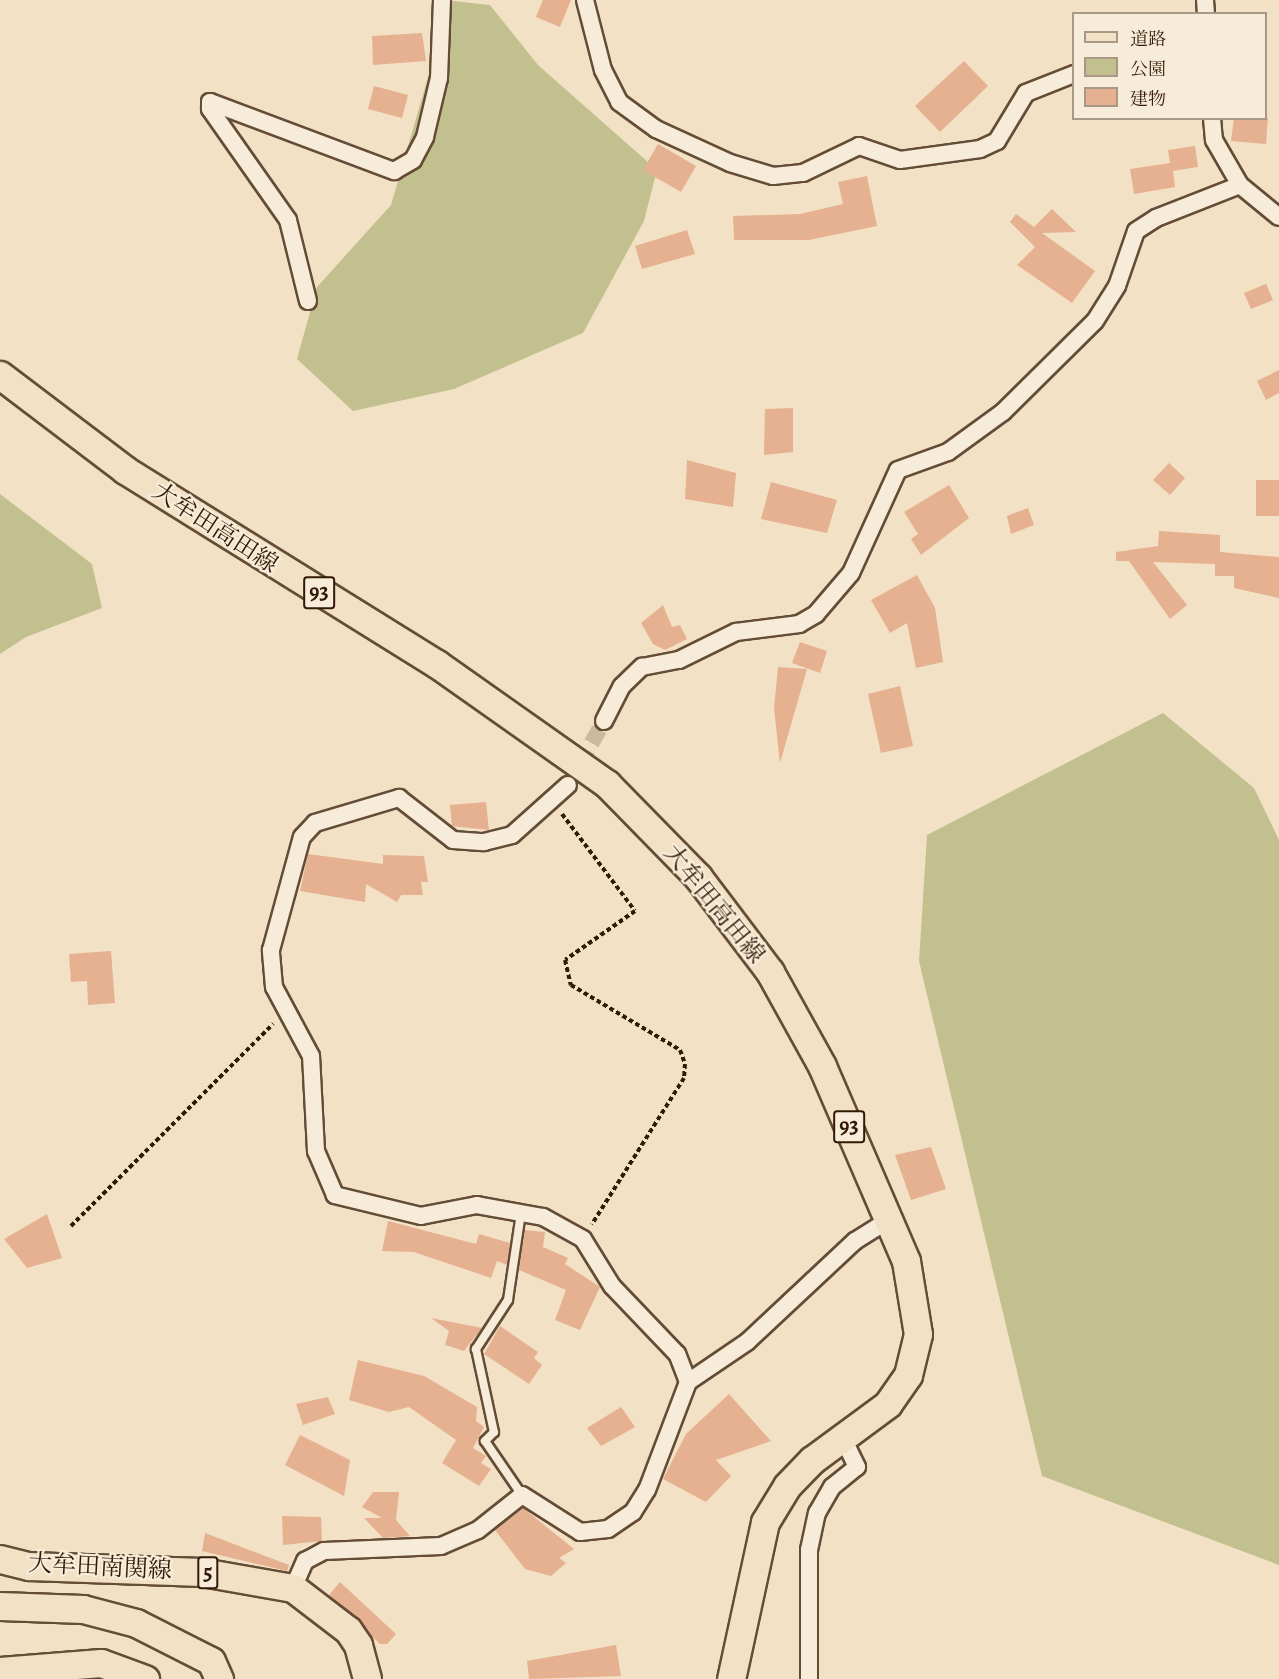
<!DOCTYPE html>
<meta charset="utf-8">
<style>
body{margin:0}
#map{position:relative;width:1279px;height:1679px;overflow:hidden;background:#f2e1c4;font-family:Alegreya,"Noto Serif JP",serif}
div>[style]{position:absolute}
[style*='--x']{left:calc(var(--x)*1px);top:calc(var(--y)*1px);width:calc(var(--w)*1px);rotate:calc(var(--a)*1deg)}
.green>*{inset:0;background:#c3c08f}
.building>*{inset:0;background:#e6b190}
.minor-tunnel>*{height:16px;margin-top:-8px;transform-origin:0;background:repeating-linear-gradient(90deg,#ccb99e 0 16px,transparent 0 24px)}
.path>*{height:4px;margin-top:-2px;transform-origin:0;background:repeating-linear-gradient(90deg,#341a06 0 4.5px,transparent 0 7.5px)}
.roads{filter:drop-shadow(2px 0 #644c36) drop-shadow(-2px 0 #644c36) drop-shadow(0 2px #644c36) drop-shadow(0 -2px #644c36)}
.service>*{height:8px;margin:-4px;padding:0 4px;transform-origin:4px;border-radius:4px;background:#f7ecd9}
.minor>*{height:16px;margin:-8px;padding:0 8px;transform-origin:8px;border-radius:8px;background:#f7ecd9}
.primary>*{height:27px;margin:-13.5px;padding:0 13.5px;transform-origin:13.5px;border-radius:13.5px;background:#f2e1c4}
span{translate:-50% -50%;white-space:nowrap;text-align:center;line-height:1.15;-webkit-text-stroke:4.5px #f7ecd9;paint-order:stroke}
.shield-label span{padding:2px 4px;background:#f7ecd9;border:2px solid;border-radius:4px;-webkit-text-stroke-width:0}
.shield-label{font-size:22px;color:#341a06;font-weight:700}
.street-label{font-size:24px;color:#341a06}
.legend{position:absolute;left:1072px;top:12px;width:195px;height:108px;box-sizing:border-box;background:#f7ecd9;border:2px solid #a99885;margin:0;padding:8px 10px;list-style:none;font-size:18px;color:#341a06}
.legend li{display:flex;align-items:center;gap:12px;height:30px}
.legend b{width:30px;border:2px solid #a99885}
</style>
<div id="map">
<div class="green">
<div style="clip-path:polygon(444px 0,490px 5px,538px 65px,657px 170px,644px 221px,583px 333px,454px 389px,353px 411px,297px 359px,317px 287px,391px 205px,431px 67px)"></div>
<div style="clip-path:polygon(0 494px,92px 564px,102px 608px,26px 637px,0 654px)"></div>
<div style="clip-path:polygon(1163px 713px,1254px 788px,1279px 840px,1279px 1565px,1042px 1476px,919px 961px,927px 835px)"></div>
</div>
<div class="building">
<div style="clip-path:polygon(543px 0,571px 0,560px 27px,536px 17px)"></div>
<div style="clip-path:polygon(422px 33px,426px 61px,373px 65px,372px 36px)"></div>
<div style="clip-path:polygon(964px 61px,988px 86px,940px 132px,915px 106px)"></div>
<div style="clip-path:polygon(374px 86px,408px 95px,402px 118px,368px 109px)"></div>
<div style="clip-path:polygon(1234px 118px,1268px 118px,1266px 144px,1231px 141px)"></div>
<div style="clip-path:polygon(658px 144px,696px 166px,681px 192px,643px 170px)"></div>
<div style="clip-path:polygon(1195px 146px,1198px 167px,1173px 171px,1175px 187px,1134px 194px,1130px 169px,1170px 163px,1168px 150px)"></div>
<div style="clip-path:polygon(867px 176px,877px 226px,809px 240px,734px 240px,733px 216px,800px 214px,843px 204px,838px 182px)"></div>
<div style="clip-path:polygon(1052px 209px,1076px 232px,1042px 233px,1095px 271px,1072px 303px,1017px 265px,1035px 247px,1010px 222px,1016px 214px,1034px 227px)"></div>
<div style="clip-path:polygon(687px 230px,695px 254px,642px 269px,635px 246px)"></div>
<div style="clip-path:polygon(1266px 284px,1273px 300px,1251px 309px,1244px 293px)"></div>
<div style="clip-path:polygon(1279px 370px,1279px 393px,1266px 400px,1257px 381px)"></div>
<div style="clip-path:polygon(793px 408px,793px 452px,764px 455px,765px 409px)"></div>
<div style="clip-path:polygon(687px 460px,736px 473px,733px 507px,685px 499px)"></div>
<div style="clip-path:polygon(1169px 463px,1185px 478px,1170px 495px,1153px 480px)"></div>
<div style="clip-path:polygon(1256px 480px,1279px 480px,1279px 516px,1256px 516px)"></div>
<div style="clip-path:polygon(771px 482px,837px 500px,827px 533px,761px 519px)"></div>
<div style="clip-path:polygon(949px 485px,969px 518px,921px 555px,911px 539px,918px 534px,904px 512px)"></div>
<div style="clip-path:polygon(1028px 508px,1034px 525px,1011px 534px,1007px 516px)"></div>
<div style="clip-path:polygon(1159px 531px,1220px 535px,1220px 552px,1279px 557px,1279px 598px,1234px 588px,1234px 576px,1215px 576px,1215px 564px,1153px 562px,1187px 605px,1170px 619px,1129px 561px,1116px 561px,1116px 552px,1158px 546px)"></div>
<div style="clip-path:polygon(917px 575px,935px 608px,943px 662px,916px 668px,907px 623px,890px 633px,871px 600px)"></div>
<div style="clip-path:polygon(663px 605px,672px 627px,680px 625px,687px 639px,665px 650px,653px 644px,641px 623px)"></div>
<div style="clip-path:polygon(800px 642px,827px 651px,820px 673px,792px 663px)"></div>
<div style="clip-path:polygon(778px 667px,807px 669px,780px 763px,774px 708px)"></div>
<div style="clip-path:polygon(900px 686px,913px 746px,881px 753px,868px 694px)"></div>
<div style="clip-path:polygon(486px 802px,489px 830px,452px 826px,450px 805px)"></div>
<div style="clip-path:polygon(308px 854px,383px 864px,383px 855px,424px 856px,428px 882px,421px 882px,423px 895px,401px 895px,397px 902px,366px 884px,365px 902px,300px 891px)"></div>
<div style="clip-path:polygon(111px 951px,115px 1003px,88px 1005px,87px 981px,71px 982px,69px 954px)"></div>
<div style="clip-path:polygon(931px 1147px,946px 1189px,911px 1200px,895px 1155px)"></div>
<div style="clip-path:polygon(47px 1214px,62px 1258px,27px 1268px,4px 1239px)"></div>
<div style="clip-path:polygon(388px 1221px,476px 1244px,479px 1234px,510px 1243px,507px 1265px,497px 1261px,491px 1278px,414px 1252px,382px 1251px)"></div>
<div style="clip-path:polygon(525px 1230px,545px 1232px,543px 1247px,568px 1258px,565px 1264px,600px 1287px,580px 1330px,555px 1320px,566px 1290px,519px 1270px)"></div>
<div style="clip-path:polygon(431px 1318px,472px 1326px,482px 1328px,464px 1351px,445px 1345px,449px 1331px)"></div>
<div style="clip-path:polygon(500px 1326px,538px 1352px,534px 1358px,542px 1365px,529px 1384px,484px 1354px)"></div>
<div style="clip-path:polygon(358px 1360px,424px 1376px,477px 1407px,476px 1421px,484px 1427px,473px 1448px,486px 1456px,481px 1463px,491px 1469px,479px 1486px,442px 1463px,456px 1440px,409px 1407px,389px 1412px,349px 1400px)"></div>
<div style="clip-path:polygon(729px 1394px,771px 1441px,716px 1460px,731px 1476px,706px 1502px,663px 1479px,686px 1434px)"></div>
<div style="clip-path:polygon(328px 1397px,335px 1414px,303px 1425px,296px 1404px)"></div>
<div style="clip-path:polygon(621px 1407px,635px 1427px,601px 1446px,587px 1428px)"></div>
<div style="clip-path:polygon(300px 1435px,350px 1460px,344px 1496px,285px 1465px)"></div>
<div style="clip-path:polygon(373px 1492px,399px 1492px,396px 1520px,410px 1536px,383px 1538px,364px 1518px,382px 1518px,362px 1507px)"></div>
<div style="clip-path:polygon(523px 1508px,574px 1549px,559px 1558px,566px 1563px,551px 1576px,525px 1569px,495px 1530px)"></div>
<div style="clip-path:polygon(282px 1516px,321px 1517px,322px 1541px,283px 1545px)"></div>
<div style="clip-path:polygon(205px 1533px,289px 1565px,287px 1571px,202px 1551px)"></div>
<div style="clip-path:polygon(340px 1582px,396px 1634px,387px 1644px,380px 1644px,329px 1595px)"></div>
<div style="clip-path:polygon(616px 1645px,621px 1676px,529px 1679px,527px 1661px)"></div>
</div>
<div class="minor-tunnel">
<div style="--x:568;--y:785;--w:73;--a:-60.6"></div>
</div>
<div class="path">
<div style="--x:562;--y:814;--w:121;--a:53"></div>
<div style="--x:635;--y:911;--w:85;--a:145"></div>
<div style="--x:565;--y:960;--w:26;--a:77"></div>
<div style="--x:571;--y:985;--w:127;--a:30.8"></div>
<div style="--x:680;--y:1050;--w:15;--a:70"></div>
<div style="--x:685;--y:1064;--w:14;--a:94"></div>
<div style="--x:684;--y:1078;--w:173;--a:122.2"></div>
<div style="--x:71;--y:1226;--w:286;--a:-45"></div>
</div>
<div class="roads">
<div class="service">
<div style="--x:521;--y:1213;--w:88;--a:98.5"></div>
<div style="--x:508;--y:1300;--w:59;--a:123.1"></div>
<div style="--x:476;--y:1349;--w:85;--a:77.8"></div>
<div style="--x:494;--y:1432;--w:13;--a:135"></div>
<div style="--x:485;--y:1441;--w:65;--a:55.6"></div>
</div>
<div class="minor">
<div style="--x:585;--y:0;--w:72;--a:75.6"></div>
<div style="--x:603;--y:70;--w:36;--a:63"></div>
<div style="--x:619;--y:102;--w:46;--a:36.1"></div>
<div style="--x:656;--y:129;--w:81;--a:24.7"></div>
<div style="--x:730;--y:163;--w:45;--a:16.8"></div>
<div style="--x:773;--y:176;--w:30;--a:-6"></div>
<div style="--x:803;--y:173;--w:62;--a:-25.7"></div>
<div style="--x:859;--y:146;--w:43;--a:18.9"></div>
<div style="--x:900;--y:160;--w:81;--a:-7.8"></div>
<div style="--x:980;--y:149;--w:19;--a:-25"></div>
<div style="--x:997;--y:141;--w:56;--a:-58.9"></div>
<div style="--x:1026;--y:93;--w:52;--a:-21.6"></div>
<div style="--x:1205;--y:0;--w:14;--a:86"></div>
<div style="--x:1212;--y:118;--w:22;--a:85"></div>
<div style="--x:1214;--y:140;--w:52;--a:60"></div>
<div style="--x:1240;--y:185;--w:50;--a:39.4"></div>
<div style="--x:308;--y:301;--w:83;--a:-103.9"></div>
<div style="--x:288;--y:220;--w:136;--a:-125.1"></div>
<div style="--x:210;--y:109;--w:7;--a:-90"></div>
<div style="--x:210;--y:102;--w:197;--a:20.6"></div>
<div style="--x:394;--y:171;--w:22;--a:-30"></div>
<div style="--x:413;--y:160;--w:26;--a:-62"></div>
<div style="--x:425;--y:137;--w:61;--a:-76.7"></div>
<div style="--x:439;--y:78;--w:78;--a:-87.8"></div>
<div style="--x:604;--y:721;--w:39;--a:-63"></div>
<div style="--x:622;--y:686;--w:28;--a:-44"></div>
<div style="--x:642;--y:667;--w:38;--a:-11"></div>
<div style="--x:679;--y:660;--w:64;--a:-26.2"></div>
<div style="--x:736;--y:632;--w:64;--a:-7.2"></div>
<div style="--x:799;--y:624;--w:20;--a:-30"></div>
<div style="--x:816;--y:614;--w:54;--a:-49.5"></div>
<div style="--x:851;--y:573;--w:113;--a:-65.5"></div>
<div style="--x:898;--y:470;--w:53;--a:-19.8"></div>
<div style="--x:948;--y:452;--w:68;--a:-36"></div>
<div style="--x:1003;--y:412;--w:129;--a:-44.7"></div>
<div style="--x:1095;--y:321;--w:41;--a:-57.8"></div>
<div style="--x:1117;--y:286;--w:58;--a:-70.9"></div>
<div style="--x:1136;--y:231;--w:24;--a:-33"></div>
<div style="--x:1156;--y:218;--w:90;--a:-21.4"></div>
<div style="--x:688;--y:1382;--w:71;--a:-34.1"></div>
<div style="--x:747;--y:1342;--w:148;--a:-43.1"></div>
<div style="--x:855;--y:1241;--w:40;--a:-32"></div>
<div style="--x:293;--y:1588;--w:30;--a:-66"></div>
<div style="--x:305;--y:1561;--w:21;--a:-28"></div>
<div style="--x:324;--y:1551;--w:117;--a:-2.4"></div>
<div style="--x:441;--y:1546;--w:40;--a:-23.4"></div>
<div style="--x:478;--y:1530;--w:56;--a:-38.5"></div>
<div style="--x:522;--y:1495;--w:69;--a:32.5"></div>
<div style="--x:580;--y:1532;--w:28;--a:-6"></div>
<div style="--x:608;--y:1529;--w:30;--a:-34"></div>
<div style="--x:633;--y:1512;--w:26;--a:-58"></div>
<div style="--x:647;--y:1490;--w:116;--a:-69.2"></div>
<div style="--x:688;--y:1382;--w:30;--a:-111"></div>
<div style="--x:677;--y:1354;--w:94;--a:-133.7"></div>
<div style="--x:612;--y:1286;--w:55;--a:-121.7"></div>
<div style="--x:583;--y:1239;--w:46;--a:-151.2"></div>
<div style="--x:543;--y:1217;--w:67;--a:-169.7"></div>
<div style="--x:477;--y:1205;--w:57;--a:168.9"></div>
<div style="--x:421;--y:1216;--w:89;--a:-166.3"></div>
<div style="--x:335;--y:1195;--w:48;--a:-113.4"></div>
<div style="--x:316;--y:1151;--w:95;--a:-93"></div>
<div style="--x:311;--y:1056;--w:78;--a:-118.2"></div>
<div style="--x:274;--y:987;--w:37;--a:-95"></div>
<div style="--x:271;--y:950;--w:117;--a:-74.7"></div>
<div style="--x:302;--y:837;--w:19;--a:-47"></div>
<div style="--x:315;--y:823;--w:88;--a:-16.6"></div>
<div style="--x:399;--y:798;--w:68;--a:37.9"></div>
<div style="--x:453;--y:840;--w:31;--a:4"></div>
<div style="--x:484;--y:842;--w:29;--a:-14"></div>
<div style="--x:512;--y:835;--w:75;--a:-41.8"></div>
<div style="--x:809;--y:1679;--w:129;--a:-90"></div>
<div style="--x:809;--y:1550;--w:38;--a:-78"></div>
<div style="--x:817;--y:1513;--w:30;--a:-60"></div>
<div style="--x:832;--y:1487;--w:32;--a:-39"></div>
<div style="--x:857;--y:1467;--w:32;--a:-116"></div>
</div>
<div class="primary">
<div style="--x:0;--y:375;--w:157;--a:37.2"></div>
<div style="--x:125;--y:470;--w:367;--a:31.9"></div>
<div style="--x:437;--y:664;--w:208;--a:35.2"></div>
<div style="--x:607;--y:784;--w:130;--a:45.6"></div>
<div style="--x:698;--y:877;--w:119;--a:52.8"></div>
<div style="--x:770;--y:972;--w:107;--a:61"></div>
<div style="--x:822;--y:1066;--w:212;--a:66.7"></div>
<div style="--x:906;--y:1261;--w:74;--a:80.7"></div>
<div style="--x:918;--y:1334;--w:42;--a:103.7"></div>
<div style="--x:908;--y:1375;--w:35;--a:125"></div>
<div style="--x:888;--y:1404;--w:94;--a:143.6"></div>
<div style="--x:812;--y:1460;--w:36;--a:134"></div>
<div style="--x:787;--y:1486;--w:42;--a:121.4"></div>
<div style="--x:765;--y:1522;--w:161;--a:102.2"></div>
<div style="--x:0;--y:1559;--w:30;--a:14"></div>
<div style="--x:29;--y:1566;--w:173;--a:2"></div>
<div style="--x:202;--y:1572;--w:92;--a:10"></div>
<div style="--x:293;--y:1588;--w:69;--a:37.4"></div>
<div style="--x:348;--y:1630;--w:18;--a:56"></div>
<div style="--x:358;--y:1645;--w:35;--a:75"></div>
<div style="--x:0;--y:1606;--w:83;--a:2.1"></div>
<div style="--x:83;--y:1609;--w:55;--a:14.8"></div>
<div style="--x:136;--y:1623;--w:84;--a:26.9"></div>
<div style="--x:211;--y:1661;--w:20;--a:66"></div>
<div style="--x:0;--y:1671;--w:101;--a:-4.5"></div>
<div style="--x:101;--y:1663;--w:47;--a:20"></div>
</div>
</div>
<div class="shield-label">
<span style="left:319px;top:593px">93</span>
<span style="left:849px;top:1127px">93</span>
<span style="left:208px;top:1573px">5</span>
</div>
<div class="street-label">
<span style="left:215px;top:528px;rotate:33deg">大牟田高田線</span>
<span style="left:714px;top:904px;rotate:51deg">大牟田高田線</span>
<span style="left:100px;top:1567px;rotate:3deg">大牟田南関線</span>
</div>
<ul class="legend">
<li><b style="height:8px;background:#f2e1c4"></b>道路</li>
<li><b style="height:16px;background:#c3c08f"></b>公園</li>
<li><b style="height:16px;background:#e6b190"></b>建物</li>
</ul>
</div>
